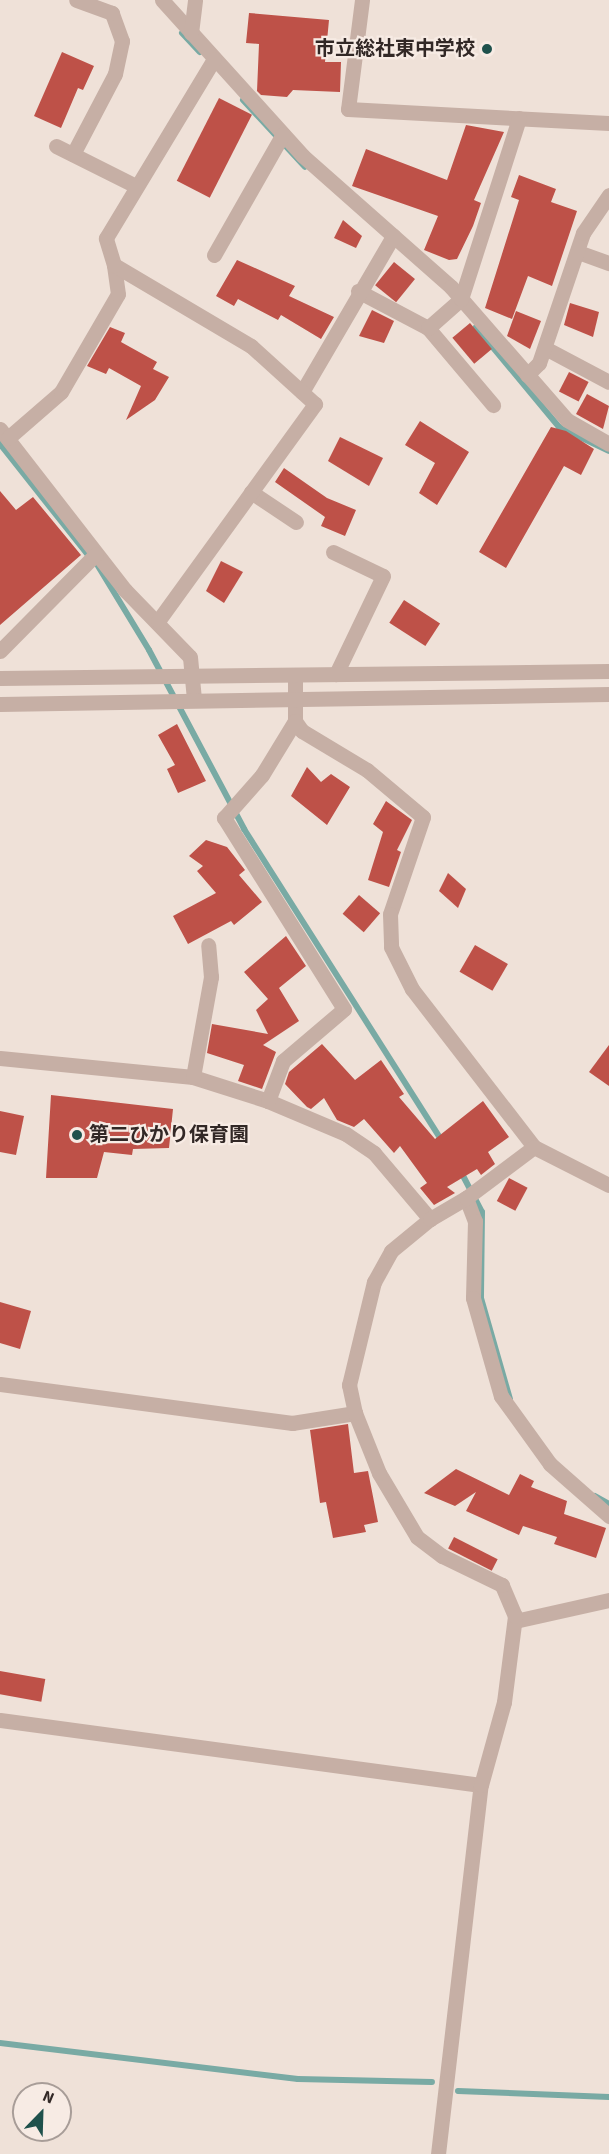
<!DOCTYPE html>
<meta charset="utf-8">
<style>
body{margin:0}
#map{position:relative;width:609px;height:2154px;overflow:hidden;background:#efe1d8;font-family:"Source Sans 3","Noto Sans JP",sans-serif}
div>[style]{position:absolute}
.stream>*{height:6px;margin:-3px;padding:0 3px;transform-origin:3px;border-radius:3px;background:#79aaa4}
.building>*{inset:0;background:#be5148;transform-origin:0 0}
.minor>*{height:15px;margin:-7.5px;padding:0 7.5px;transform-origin:7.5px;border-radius:7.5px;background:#c6afa5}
.tertiary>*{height:15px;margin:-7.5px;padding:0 7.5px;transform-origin:7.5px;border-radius:7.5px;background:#c6afa5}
.dots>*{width:16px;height:16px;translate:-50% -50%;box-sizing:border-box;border:3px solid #f7ebe4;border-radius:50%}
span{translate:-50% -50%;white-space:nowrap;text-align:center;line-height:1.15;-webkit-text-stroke:4.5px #f7ebe4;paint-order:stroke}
.poi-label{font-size:20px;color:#322826;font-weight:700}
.right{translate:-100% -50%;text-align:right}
.left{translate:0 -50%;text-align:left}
.north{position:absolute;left:12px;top:2082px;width:60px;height:60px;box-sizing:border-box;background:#f7ebe4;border:2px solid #a89d98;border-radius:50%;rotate:23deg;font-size:16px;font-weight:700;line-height:24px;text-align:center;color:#322826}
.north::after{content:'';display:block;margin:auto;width:21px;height:27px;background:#1f514c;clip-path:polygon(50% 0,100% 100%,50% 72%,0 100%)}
</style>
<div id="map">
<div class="stream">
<i style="left:182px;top:33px;width:26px;rotate:47deg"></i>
<i style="left:243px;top:100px;width:91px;rotate:47.2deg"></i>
<i style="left:476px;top:327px;width:130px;rotate:50.3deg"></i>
<i style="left:559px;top:427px;width:55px;rotate:25.6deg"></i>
<i style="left:0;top:444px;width:147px;rotate:51.6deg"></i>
<i style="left:98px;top:566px;width:98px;rotate:58.7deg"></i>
<i style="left:149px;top:650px;width:203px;rotate:62deg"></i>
<i style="left:244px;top:829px;width:370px;rotate:57.6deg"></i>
<i style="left:460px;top:1170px;width:47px;rotate:62.4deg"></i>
<i style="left:482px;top:1212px;width:86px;rotate:90.7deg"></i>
<i style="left:481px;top:1298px;width:105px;rotate:74deg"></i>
<i style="left:595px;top:1496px;width:16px;rotate:30deg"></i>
<i style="left:0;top:2043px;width:300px;rotate:6.9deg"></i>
<i style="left:298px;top:2079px;width:134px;rotate:1.3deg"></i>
<i style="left:458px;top:2091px;width:151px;rotate:2.3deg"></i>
</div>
<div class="building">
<i style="clip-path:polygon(249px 13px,329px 20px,325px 62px,341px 62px,340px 92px,293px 90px,287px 97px,261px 95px,257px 91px,259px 44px,246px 43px)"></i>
<i style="clip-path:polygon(62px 52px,94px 66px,83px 90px,78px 88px,61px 128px,34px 116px)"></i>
<i style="left:219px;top:98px;width:37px;height:93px;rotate:27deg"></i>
<i style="clip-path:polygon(466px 125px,504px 132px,474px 200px,481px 203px,473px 226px,457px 259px,449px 260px,424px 250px,438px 216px,352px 186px,366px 149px,447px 180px)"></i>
<i style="clip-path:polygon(519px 175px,556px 189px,551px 202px,577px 211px,552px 286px,528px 276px,512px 319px,485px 308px,519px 200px,511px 197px)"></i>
<i style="clip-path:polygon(343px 220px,362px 236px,356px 248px,334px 238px)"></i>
<i style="clip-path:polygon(237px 260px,295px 286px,289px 296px,334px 317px,321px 339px,281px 315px,278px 320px,238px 299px,234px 306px,216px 296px)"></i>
<i style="left:394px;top:262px;width:27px;height:30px;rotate:39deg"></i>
<i style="clip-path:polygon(570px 303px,599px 312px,593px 337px,564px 325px)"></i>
<i style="clip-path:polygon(372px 310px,394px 321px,384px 343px,359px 336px)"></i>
<i style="clip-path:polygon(516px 311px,541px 321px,530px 349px,507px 336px)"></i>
<i style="left:470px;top:323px;width:34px;height:23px;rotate:50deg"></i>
<i style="clip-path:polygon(110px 327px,125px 333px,121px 342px,157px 362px,153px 369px,169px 377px,155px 400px,126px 420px,141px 386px,109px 368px,106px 374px,87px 366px)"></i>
<i style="left:569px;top:372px;width:22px;height:22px;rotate:27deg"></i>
<i style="clip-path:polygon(587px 394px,609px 406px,603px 429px,576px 414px)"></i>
<i style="clip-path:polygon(420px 421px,469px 452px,437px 505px,419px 493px,435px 463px,405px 445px)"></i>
<i style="clip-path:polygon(551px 427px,566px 431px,594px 449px,581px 475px,564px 466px,506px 568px,479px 552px)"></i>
<i style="clip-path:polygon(340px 437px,383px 458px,369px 486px,328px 461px)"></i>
<i style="clip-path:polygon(284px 468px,327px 498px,356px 510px,345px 536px,321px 526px,325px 517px,275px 482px)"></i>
<i style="clip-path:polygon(0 491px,16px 510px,33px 497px,81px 555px,0 625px)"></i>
<i style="clip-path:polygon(221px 561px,243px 572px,224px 603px,206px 591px)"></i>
<i style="left:404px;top:600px;width:43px;height:27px;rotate:33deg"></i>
<i style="clip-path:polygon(177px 724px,206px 781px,178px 793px,167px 769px,175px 765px,158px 735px)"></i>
<i style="clip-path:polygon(307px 767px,321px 782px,331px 774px,350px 787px,327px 825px,291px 796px)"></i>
<i style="clip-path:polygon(386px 801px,412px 820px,397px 850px,401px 852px,389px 887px,368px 880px,383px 832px,373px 824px)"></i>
<i style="clip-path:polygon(206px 840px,227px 847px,245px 870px,239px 875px,262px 902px,234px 925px,231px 921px,188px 944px,173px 916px,216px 893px,197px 871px,203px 866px,189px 856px)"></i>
<i style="clip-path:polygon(448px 873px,466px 889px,458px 908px,439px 891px)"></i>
<i style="left:359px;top:895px;width:28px;height:25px;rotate:41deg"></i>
<i style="clip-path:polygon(286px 936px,306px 966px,279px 988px,299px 1021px,263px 1045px,276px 1052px,262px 1089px,238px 1081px,244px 1065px,207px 1053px,212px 1024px,268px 1034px,256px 1010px,268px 999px,244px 972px)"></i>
<i style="left:475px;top:945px;width:38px;height:31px;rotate:30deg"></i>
<i style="clip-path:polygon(322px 1044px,355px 1080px,381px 1060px,404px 1094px,399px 1097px,435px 1139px,483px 1101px,509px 1137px,488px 1152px,495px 1164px,481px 1175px,477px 1169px,447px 1187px,455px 1193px,434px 1205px,420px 1188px,427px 1183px,400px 1146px,394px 1153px,364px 1119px,354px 1127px,337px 1120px,324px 1098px,311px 1109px,307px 1107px,285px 1084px,289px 1072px)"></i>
<i style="clip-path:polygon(609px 1045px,609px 1086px,589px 1072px)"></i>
<i style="clip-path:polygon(51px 1095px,173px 1109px,169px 1148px,133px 1149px,132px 1155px,104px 1152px,97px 1178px,46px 1178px)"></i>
<i style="clip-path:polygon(0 1111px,24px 1116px,16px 1155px,0 1152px)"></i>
<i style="left:509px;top:1178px;width:21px;height:26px;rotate:28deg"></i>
<i style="clip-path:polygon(0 1302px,31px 1311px,20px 1349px,0 1343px)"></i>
<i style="clip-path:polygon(348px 1424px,354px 1473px,368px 1471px,378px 1522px,364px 1525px,366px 1532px,333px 1538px,326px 1502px,320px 1503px,310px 1430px)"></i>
<i style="clip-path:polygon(456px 1469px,509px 1495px,520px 1474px,534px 1481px,531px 1487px,567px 1501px,564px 1514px,606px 1528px,596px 1558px,554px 1544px,557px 1537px,523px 1526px,519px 1535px,466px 1511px,476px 1492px,455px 1506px,424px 1493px)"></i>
<i style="left:454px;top:1537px;width:49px;height:13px;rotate:27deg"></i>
<i style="left:0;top:1671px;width:46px;height:23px;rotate:10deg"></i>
</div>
<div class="minor">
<i style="left:162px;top:0;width:210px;rotate:47.9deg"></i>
<i style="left:303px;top:156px;width:198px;rotate:41.5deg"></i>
<i style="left:451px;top:287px;width:176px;rotate:48.9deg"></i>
<i style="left:567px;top:420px;width:48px;rotate:29.7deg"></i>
<i style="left:362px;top:0;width:110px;rotate:97.3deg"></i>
<i style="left:348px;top:109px;width:261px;rotate:3.1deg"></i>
<i style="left:191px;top:33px;width:33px;rotate:-83deg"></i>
<i style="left:56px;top:146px;width:89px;rotate:26.6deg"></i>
<i style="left:73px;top:154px;width:90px;rotate:-62.3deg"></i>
<i style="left:115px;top:74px;width:34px;rotate:-78deg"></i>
<i style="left:122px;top:41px;width:30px;rotate:-110deg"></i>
<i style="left:112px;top:13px;width:38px;rotate:-160deg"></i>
<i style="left:578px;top:252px;width:33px;rotate:20deg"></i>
<i style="left:214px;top:255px;width:139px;rotate:-60.3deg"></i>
<i style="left:358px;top:291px;width:79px;rotate:27.9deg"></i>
<i style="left:428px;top:328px;width:101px;rotate:49.8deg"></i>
<i style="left:428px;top:328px;width:44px;rotate:-41.3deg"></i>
<i style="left:461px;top:299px;width:190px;rotate:-72.2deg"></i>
<i style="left:545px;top:348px;width:72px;rotate:28deg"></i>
<i style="left:527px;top:375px;width:17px;rotate:-45deg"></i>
<i style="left:539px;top:363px;width:137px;rotate:-71.3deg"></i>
<i style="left:583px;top:233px;width:46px;rotate:-55.6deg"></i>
<i style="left:302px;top:392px;width:181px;rotate:-59.7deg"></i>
<i style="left:0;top:429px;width:204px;rotate:52.2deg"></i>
<i style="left:125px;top:590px;width:93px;rotate:45.9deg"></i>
<i style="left:190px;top:657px;width:42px;rotate:84.6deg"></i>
<i style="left:8px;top:438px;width:70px;rotate:-41deg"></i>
<i style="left:61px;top:392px;width:113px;rotate:-59.8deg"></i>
<i style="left:118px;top:294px;width:29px;rotate:-98deg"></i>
<i style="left:251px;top:492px;width:54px;rotate:33.7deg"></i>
<i style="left:333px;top:552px;width:55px;rotate:25.6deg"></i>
<i style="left:383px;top:576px;width:109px;rotate:115.6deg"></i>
<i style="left:158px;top:621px;width:268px;rotate:-54.1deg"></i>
<i style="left:315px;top:404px;width:86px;rotate:-137.8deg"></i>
<i style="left:251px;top:346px;width:159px;rotate:-149.4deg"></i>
<i style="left:114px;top:265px;width:28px;rotate:-107deg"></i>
<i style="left:106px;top:238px;width:209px;rotate:-58.9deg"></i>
<i style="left:0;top:651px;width:136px;rotate:-45.3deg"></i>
<i style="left:295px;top:676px;width:45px;rotate:90deg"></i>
<i style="left:295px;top:721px;width:12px;rotate:55deg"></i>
<i style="left:302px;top:731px;width:76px;rotate:31deg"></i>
<i style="left:367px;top:770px;width:73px;rotate:40deg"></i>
<i style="left:423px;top:817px;width:102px;rotate:108.8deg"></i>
<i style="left:390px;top:914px;width:33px;rotate:88deg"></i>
<i style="left:391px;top:947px;width:47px;rotate:63.4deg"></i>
<i style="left:412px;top:989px;width:200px;rotate:52.3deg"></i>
<i style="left:534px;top:1147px;width:84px;rotate:26.9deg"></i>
<i style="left:0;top:1058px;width:194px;rotate:5.6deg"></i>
<i style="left:193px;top:1077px;width:79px;rotate:17.7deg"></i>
<i style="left:268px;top:1101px;width:85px;rotate:22.9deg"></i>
<i style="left:346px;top:1134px;width:34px;rotate:34deg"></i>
<i style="left:374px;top:1153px;width:87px;rotate:49.7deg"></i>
<i style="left:193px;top:1077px;width:102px;rotate:-79.8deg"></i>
<i style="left:211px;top:977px;width:32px;rotate:-95deg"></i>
<i style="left:268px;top:1101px;width:43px;rotate:-69.4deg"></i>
<i style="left:283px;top:1061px;width:80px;rotate:-40.4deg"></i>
<i style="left:344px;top:1009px;width:226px;rotate:-122.1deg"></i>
<i style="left:224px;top:818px;width:57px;rotate:-48.5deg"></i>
<i style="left:262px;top:775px;width:63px;rotate:-58.6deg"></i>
<i style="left:466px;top:1198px;width:25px;rotate:69deg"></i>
<i style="left:475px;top:1221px;width:77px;rotate:91.5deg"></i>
<i style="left:473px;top:1298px;width:102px;rotate:74.1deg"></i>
<i style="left:501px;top:1396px;width:84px;rotate:54.2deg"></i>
<i style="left:550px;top:1464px;width:79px;rotate:41.4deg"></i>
<i style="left:0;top:1384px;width:295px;rotate:7.6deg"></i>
<i style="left:292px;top:1423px;width:64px;rotate:-9deg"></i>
<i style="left:515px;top:1621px;width:96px;rotate:-12.6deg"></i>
<i style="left:0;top:1720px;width:485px;rotate:7.7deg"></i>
<i style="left:438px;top:2154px;width:371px;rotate:-83.4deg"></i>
<i style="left:481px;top:1785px;width:86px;rotate:-74.5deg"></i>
<i style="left:504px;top:1702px;width:87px;rotate:-82.7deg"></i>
<i style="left:515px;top:1616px;width:34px;rotate:-113deg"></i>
<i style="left:502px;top:1585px;width:67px;rotate:-154.2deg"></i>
<i style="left:442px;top:1556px;width:31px;rotate:-143deg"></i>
<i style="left:417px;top:1537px;width:74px;rotate:-120.7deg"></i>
<i style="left:379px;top:1473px;width:65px;rotate:-111.8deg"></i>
<i style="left:355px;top:1413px;width:29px;rotate:-102deg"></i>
<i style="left:349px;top:1385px;width:106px;rotate:-76.4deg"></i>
<i style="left:374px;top:1282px;width:35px;rotate:-61deg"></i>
<i style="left:391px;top:1251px;width:50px;rotate:-39.4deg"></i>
<i style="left:430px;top:1219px;width:42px;rotate:-30.3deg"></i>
<i style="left:466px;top:1198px;width:85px;rotate:-36.9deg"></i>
</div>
<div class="tertiary">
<i style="left:0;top:678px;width:609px;rotate:-0.66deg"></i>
<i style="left:0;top:704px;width:609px;rotate:-0.94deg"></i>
</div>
<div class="dots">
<i style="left:487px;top:49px;background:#1f514c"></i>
<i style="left:77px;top:1135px;background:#1f514c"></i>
</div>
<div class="poi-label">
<span class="right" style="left:475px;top:49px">市立総社東中学校</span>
<span class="left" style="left:89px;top:1135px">第二ひかり保育園</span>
</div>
<div class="north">N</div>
</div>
